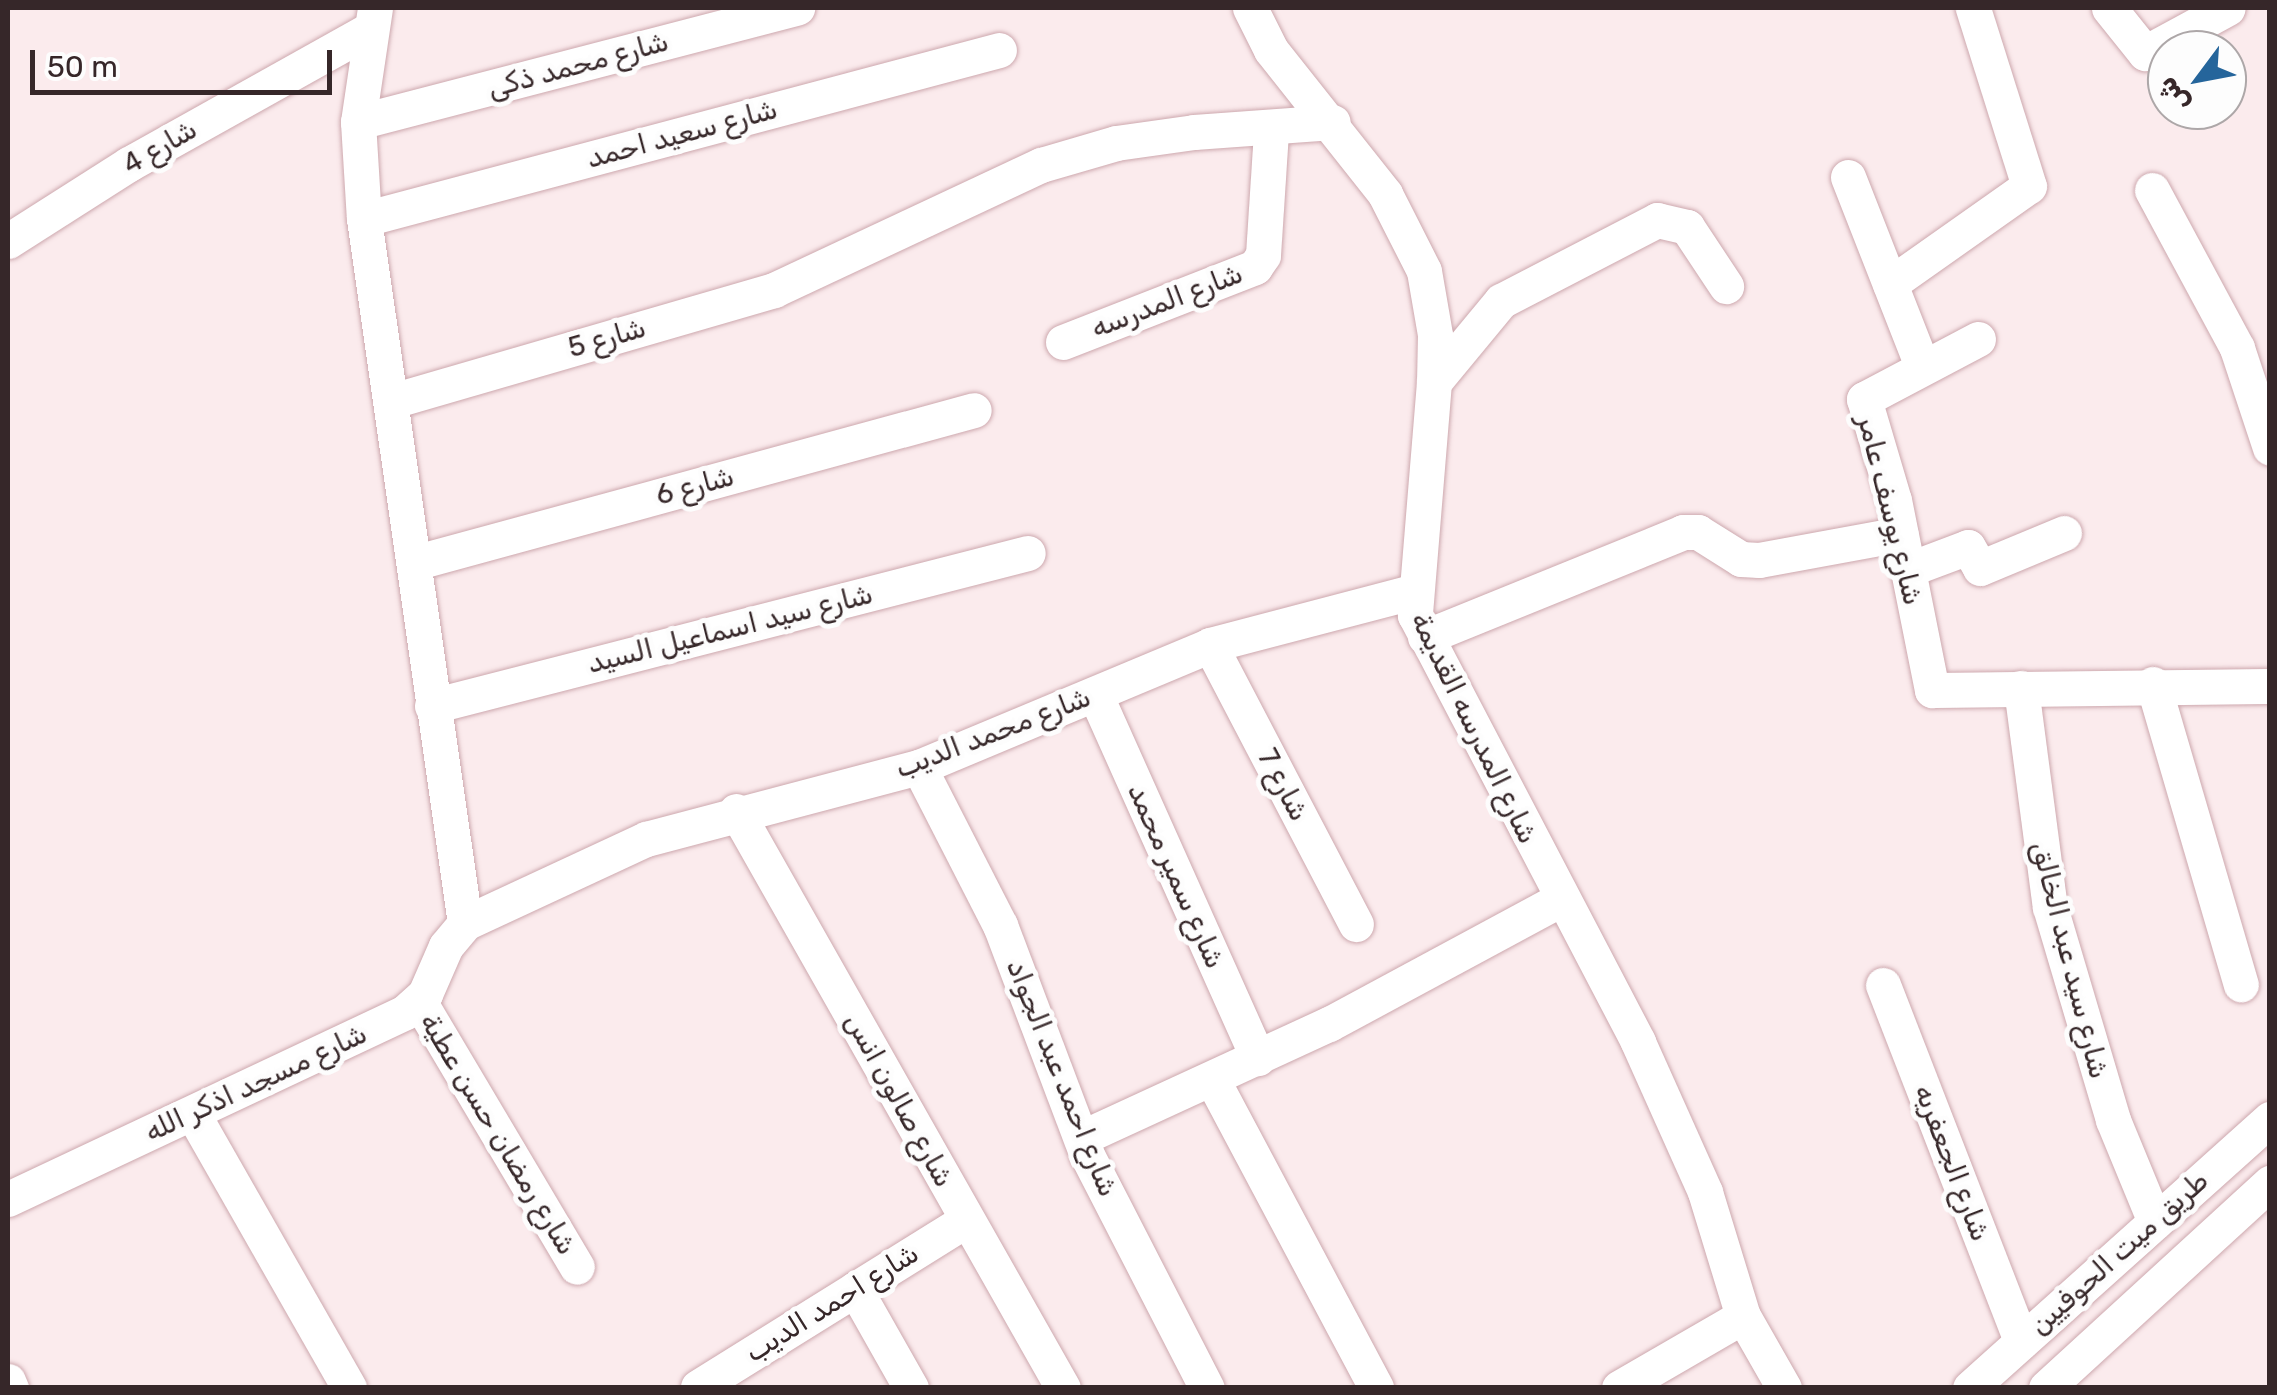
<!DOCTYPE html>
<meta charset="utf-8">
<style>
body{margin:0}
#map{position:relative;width:2277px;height:1395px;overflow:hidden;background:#fbebed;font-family:Rubik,Vazirmatn,sans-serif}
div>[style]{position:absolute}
.roads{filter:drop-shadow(0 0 2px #cda8ae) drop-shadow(0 0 2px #cda8ae)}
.street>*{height:35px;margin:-17.5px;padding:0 17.5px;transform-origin:17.5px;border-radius:17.5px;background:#fff}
span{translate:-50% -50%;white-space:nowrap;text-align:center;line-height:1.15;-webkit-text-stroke:10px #fdfdfd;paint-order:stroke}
.street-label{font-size:28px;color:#362729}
.frame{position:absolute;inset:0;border:10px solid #362729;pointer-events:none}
.north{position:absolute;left:2147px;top:30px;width:100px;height:100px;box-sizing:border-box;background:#fdfdfd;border:2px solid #ada7a8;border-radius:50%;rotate:238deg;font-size:28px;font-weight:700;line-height:40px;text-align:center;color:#362729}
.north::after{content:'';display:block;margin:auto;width:35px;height:45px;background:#25659b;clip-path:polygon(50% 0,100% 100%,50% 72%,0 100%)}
.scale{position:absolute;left:30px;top:50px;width:302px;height:45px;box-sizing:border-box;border:5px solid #362729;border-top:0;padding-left:12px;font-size:30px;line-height:35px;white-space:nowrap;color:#362729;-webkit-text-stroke:8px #fdfdfd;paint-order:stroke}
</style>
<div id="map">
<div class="roads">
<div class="street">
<i style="left:375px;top:8px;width:115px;rotate:98.5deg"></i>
<i style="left:358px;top:122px;width:97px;rotate:86.5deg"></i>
<i style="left:364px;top:219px;width:711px;rotate:81.84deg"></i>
<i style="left:1250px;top:8px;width:47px;rotate:63.4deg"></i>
<i style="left:1271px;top:50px;width:184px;rotate:51.6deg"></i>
<i style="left:1385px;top:194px;width:86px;rotate:63.1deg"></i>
<i style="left:1424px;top:271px;width:65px;rotate:80.2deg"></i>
<i style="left:1435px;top:335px;width:47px;rotate:91.2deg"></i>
<i style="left:1434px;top:382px;width:234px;rotate:94.7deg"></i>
<i style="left:1415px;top:615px;width:482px;rotate:62.4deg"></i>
<i style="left:1638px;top:1042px;width:164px;rotate:65.9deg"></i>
<i style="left:1705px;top:1192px;width:130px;rotate:73deg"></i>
<i style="left:1743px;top:1316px;width:83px;rotate:60.3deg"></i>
<i style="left:2109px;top:8px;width:58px;rotate:51.3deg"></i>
<i style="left:2145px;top:53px;width:94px;rotate:-28.5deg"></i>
<i style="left:358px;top:122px;width:454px;rotate:-14.6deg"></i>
<i style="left:1848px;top:177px;width:203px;rotate:68.6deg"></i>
<i style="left:2152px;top:190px;width:179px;rotate:61.7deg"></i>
<i style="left:2237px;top:348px;width:105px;rotate:71.7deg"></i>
<i style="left:364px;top:219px;width:657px;rotate:-14.9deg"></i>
<i style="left:8px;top:241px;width:143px;rotate:-32.5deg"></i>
<i style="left:129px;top:164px;width:273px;rotate:-29.2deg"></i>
<i style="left:1890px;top:284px;width:170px;rotate:-35.2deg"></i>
<i style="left:2029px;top:186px;width:187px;rotate:-107.5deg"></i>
<i style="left:1978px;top:339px;width:129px;rotate:152.2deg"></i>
<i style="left:1864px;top:399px;width:105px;rotate:73.5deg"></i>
<i style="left:1894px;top:500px;width:194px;rotate:78.7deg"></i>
<i style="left:1932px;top:690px;width:338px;rotate:-0.7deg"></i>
<i style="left:1063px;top:342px;width:206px;rotate:-21.3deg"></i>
<i style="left:1255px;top:267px;width:14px;rotate:-56deg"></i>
<i style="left:1263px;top:255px;width:124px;rotate:-86.3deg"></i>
<i style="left:1434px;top:382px;width:105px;rotate:-50.4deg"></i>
<i style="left:1501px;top:301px;width:176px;rotate:-27.4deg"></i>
<i style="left:1657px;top:220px;width:31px;rotate:13deg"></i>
<i style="left:1687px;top:227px;width:71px;rotate:56.5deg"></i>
<i style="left:392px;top:401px;width:398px;rotate:-16.2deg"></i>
<i style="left:774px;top:290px;width:295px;rotate:-25.1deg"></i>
<i style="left:1041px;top:165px;width:78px;rotate:-16.3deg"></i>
<i style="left:1116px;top:143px;width:79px;rotate:-8deg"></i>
<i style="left:1194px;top:132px;width:139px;rotate:-4.1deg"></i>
<i style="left:417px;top:562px;width:577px;rotate:-15.26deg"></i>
<i style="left:1907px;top:570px;width:65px;rotate:-20.7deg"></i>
<i style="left:1968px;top:547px;width:24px;rotate:60deg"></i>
<i style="left:1980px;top:568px;width:91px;rotate:-22.6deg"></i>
<i style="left:1425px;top:637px;width:279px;rotate:-22.1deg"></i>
<i style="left:1683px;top:532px;width:15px"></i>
<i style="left:1698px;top:532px;width:51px;rotate:32.1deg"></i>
<i style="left:1741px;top:559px;width:18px;rotate:3deg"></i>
<i style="left:1759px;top:560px;width:144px;rotate:-10.4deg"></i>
<i style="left:1210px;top:645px;width:315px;rotate:62.4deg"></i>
<i style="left:2153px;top:684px;width:313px;rotate:73.7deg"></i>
<i style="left:2021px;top:688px;width:221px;rotate:82.5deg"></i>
<i style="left:2050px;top:907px;width:222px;rotate:73.5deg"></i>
<i style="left:2113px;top:1120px;width:110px;rotate:67.6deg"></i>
<i style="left:1095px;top:694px;width:399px;rotate:65.9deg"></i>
<i style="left:432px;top:706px;width:615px;rotate:-14.4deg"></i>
<i style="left:919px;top:767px;width:178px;rotate:62.9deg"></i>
<i style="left:1000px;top:925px;width:246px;rotate:69.3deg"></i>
<i style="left:1087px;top:1155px;width:262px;rotate:62.8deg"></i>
<i style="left:736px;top:811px;width:663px;rotate:60.46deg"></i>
<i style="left:1883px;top:985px;width:382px;rotate:68.8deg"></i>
<i style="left:419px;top:1001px;width:309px;rotate:59.3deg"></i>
<i style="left:1212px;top:1079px;width:350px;rotate:62deg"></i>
<i style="left:193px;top:1114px;width:315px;rotate:60.3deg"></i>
<i style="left:1083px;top:1137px;width:271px;rotate:-24.7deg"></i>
<i style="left:1329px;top:1024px;width:261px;rotate:-28.3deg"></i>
<i style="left:8px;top:1199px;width:439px;rotate:-25.2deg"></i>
<i style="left:405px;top:1012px;width:27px;rotate:-42deg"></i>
<i style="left:425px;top:994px;width:52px;rotate:-66.4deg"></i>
<i style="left:446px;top:946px;width:30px;rotate:-50deg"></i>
<i style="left:465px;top:923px;width:200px;rotate:-24.9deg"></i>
<i style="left:646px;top:839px;width:282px;rotate:-14.8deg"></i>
<i style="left:919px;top:767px;width:316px;rotate:-22.7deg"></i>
<i style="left:1210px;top:645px;width:209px;rotate:-14.7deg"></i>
<i style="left:855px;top:1289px;width:114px;rotate:60.5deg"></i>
<i style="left:8px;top:1381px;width:8px;rotate:67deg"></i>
<i style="left:698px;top:1387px;width:316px;rotate:-31.9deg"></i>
<i style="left:1619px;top:1388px;width:143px;rotate:-30.1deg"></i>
<i style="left:1970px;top:1388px;width:403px;rotate:-41.9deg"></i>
<i style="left:2046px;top:1388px;width:304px;rotate:-42.5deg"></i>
</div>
</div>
<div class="street-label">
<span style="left:578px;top:65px;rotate:-15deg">شارع محمد ذكى</span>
<span style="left:682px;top:134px;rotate:-15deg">شارع سعيد احمد</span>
<span style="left:160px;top:147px;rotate:-30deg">شارع 4</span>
<span style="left:1167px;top:301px;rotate:-21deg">شارع المدرسه</span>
<span style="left:607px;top:338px;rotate:-16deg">شارع 5</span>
<span style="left:695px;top:486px;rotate:-15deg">شارع 6</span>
<span style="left:1890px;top:510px;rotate:76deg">شارع يوسف عامر</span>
<span style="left:730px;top:629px;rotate:-14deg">شارع سيد اسماعيل السيد</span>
<span style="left:1474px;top:728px;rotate:64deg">شارع المدرسه القديمة</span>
<span style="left:993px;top:733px;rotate:-21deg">شارع محمد الديب</span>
<span style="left:1283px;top:785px;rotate:62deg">شارع 7</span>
<span style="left:1176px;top:876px;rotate:66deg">شارع سمير محمد</span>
<span style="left:2070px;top:960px;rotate:76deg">شارع سيد عبد الخالق</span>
<span style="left:1062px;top:1078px;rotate:68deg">شارع احمد عبد الجواد</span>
<span style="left:256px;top:1083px;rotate:-25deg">شارع مسجد اذكر الله</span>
<span style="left:899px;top:1100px;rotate:61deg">شارع صالون انس</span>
<span style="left:498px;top:1134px;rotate:59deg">شارع رمضان حسن عطية</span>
<span style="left:1952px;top:1163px;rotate:69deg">شارع الجعفريه</span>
<span style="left:2119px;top:1253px;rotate:-42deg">طريق ميت الحوفيين</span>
<span style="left:832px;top:1303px;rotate:-32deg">شارع احمد الديب</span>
</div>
<div class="frame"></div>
<div class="north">ش</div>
<div class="scale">50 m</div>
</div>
